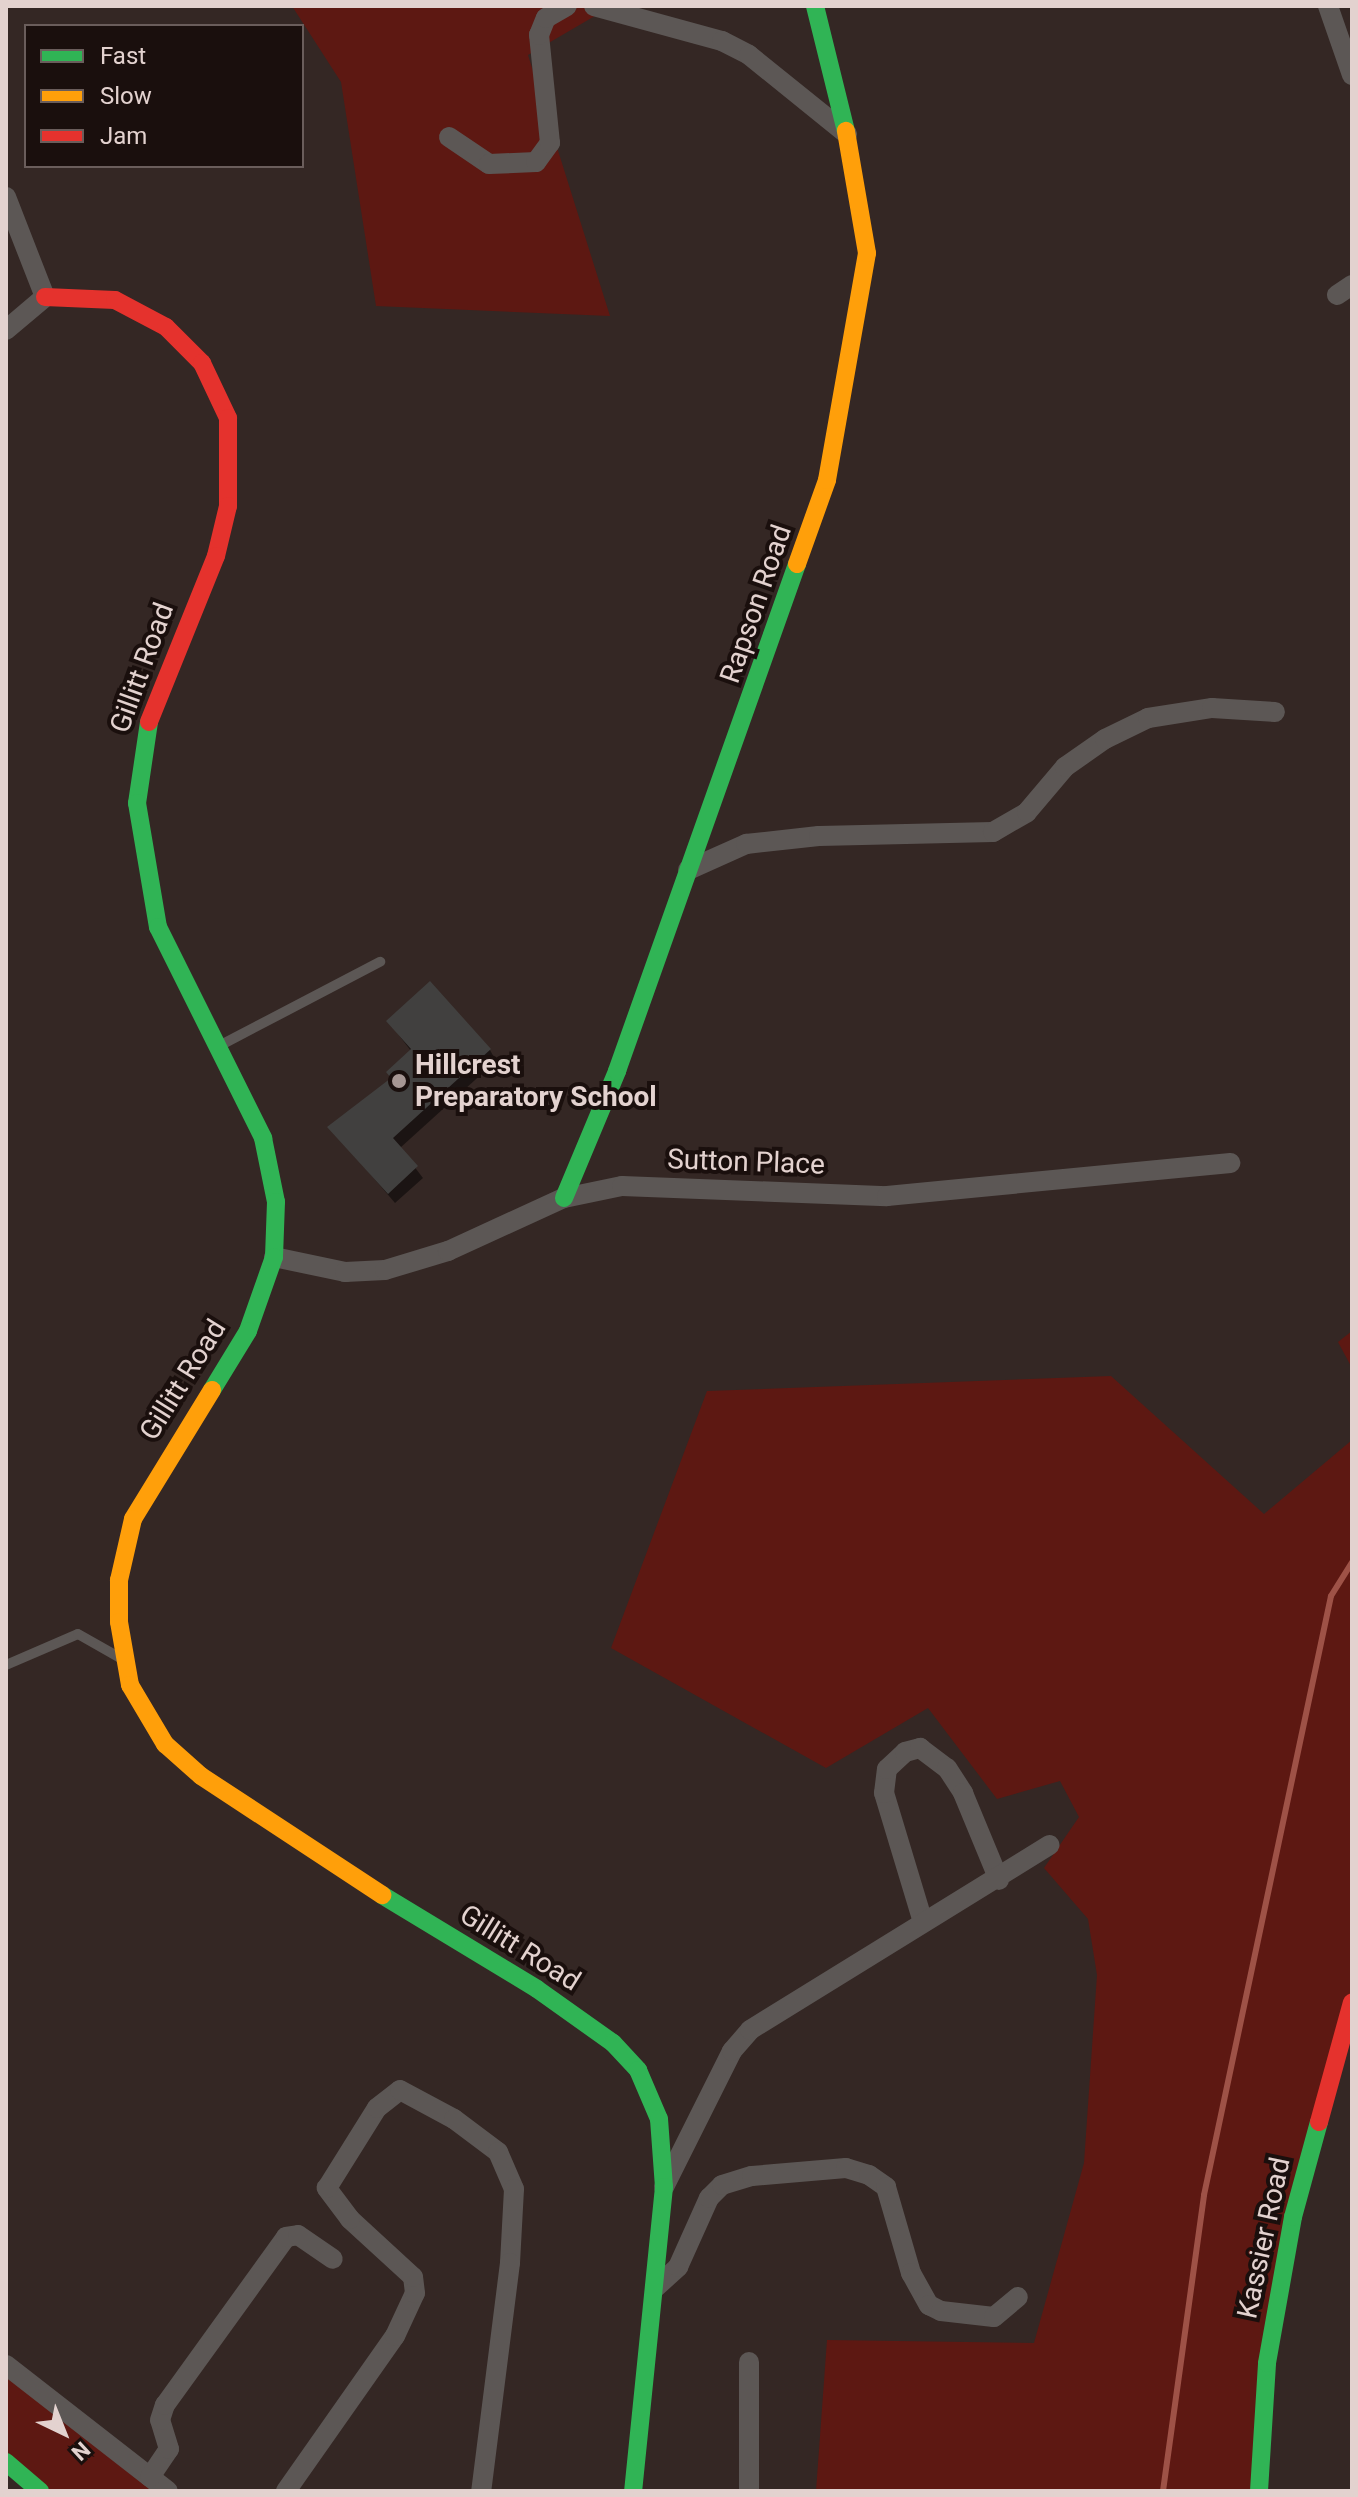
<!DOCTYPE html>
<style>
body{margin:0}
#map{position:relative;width:1358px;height:2497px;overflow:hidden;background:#342724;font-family:Roboto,sans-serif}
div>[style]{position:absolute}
.green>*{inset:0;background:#5d1812}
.shadow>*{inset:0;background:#0007}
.stream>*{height:6px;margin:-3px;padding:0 3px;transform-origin:3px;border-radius:3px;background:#9e5247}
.building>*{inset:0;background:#41403f}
.lane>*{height:10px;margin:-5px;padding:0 5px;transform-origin:5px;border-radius:5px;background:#5c5755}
.street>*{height:20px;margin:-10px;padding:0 10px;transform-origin:10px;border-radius:10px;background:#5c5755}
.fast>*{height:18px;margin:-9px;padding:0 9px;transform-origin:9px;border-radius:9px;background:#30b455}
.slow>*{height:18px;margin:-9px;padding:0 9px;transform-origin:9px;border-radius:9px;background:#ff9f0a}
.jam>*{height:18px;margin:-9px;padding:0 9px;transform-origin:9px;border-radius:9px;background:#e5322d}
.dots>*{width:22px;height:22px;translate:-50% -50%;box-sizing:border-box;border:4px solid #1a0f0d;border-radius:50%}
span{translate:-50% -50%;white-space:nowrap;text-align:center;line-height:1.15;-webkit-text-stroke:8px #1a0f0d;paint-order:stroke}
.street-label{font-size:28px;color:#e3d2cf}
.poi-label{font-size:28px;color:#e3d2cf;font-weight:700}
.left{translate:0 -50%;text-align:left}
.frame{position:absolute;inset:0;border:8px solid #e3d2cf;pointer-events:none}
.legend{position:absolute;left:24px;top:24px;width:280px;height:144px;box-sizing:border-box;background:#1a0f0d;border:2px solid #6a5d5b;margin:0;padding:10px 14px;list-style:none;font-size:24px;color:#e3d2cf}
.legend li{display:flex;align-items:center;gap:16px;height:40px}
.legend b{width:40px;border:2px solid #6a5d5b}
.north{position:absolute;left:24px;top:2393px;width:80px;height:80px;-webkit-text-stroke:6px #1a0f0d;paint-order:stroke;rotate:137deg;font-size:22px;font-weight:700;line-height:32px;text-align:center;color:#e3d2cf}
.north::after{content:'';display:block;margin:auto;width:28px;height:36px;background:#e3d2cf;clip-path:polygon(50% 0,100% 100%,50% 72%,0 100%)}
</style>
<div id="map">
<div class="green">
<i style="clip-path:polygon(292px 6px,612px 6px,528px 55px,610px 316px,376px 306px,341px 82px)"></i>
<i style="clip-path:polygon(1352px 1331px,1352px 1368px,1338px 1342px)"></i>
<i style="clip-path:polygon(1111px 1376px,1264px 1514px,1352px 1440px,1352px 2002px,1293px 2217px,1259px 2491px,816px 2491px,827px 2340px,1034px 2343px,1084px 2163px,1097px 1975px,1088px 1919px,1044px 1868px,1079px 1817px,1060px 1781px,997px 1799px,928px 1708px,826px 1768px,611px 1648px,707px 1391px)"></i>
<i style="clip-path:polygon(6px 2365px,168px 2491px,40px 2491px,6px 2462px)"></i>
</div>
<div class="shadow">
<i style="clip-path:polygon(388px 1021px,490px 1050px,496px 1061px,400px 1148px,423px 1178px,395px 1203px,330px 1127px,393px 1080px,411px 1051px)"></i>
</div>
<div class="stream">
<i style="left:1163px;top:2491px;width:299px;rotate:-82.1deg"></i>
<i style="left:1204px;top:2195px;width:612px;rotate:-78.03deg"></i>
<i style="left:1331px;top:1596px;width:40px;rotate:-58deg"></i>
</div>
<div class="building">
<i style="clip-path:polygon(430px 981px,491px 1049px,393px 1138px,418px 1166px,388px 1194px,327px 1127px,391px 1078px,386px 1072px,411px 1049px,386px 1021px)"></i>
</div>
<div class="lane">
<i style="left:219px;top:1046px;width:182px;rotate:-27.6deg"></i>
<i style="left:6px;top:1665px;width:78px;rotate:-23.3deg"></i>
<i style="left:78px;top:1634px;width:51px;rotate:29.6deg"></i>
</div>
<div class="street">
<i style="left:594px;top:6px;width:133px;rotate:15.3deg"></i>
<i style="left:722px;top:41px;width:30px;rotate:27deg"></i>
<i style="left:749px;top:55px;width:126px;rotate:38.9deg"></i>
<i style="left:1328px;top:6px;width:73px;rotate:70.8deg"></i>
<i style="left:449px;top:137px;width:48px;rotate:34deg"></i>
<i style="left:489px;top:164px;width:47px;rotate:-2.4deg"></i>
<i style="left:536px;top:162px;width:24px;rotate:-54deg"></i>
<i style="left:550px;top:143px;width:109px;rotate:-95.8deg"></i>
<i style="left:539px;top:35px;width:18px;rotate:-68deg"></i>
<i style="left:546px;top:18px;width:24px;rotate:-30deg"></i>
<i style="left:6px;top:197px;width:107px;rotate:68.7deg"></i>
<i style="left:45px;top:297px;width:51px;rotate:139.8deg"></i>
<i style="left:1337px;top:295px;width:18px;rotate:-34deg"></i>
<i style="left:688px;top:870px;width:64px;rotate:-24.1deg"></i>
<i style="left:746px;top:844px;width:73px;rotate:-6.3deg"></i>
<i style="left:819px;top:836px;width:174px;rotate:-1.3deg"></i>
<i style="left:993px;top:832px;width:39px;rotate:-30deg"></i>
<i style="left:1027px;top:812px;width:59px;rotate:-49.8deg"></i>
<i style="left:1065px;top:767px;width:49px;rotate:-35deg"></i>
<i style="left:1105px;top:739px;width:48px;rotate:-26deg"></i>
<i style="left:1148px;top:718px;width:65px;rotate:-8.9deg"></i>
<i style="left:1212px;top:708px;width:63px;rotate:3.6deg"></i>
<i style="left:274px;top:1257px;width:73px;rotate:11.9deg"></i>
<i style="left:345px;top:1272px;width:40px;rotate:-2.9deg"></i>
<i style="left:385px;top:1270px;width:66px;rotate:-16.8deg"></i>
<i style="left:448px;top:1251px;width:128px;rotate:-24.6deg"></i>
<i style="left:564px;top:1198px;width:59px;rotate:-11.7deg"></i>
<i style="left:622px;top:1186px;width:265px;rotate:2.2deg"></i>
<i style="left:887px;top:1196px;width:345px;rotate:-5.5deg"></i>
<i style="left:923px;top:1922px;width:135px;rotate:-106.8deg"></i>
<i style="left:884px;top:1793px;width:24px;rotate:-83deg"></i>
<i style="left:887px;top:1769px;width:25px;rotate:-43deg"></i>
<i style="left:905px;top:1752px;width:16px;rotate:-15deg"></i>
<i style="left:920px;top:1748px;width:34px;rotate:37deg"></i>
<i style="left:947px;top:1768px;width:30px;rotate:57deg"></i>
<i style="left:963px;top:1793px;width:94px;rotate:67.5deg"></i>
<i style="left:664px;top:2187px;width:152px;rotate:-63.4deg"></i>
<i style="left:732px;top:2051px;width:28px;rotate:-49deg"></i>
<i style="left:750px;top:2030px;width:352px;rotate:-31.7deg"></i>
<i style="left:656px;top:2287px;width:30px;rotate:-42deg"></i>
<i style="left:678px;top:2267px;width:76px;rotate:-65.8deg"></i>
<i style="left:709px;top:2198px;width:18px;rotate:-45deg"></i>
<i style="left:722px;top:2185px;width:31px;rotate:-17deg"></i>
<i style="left:752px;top:2176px;width:94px;rotate:-4.9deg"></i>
<i style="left:846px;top:2168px;width:24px;rotate:17deg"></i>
<i style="left:869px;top:2175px;width:21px;rotate:35deg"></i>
<i style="left:886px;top:2187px;width:90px;rotate:73.8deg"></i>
<i style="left:911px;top:2273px;width:37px;rotate:61deg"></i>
<i style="left:929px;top:2305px;width:13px;rotate:27deg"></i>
<i style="left:941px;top:2311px;width:53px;rotate:6.5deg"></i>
<i style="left:994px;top:2317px;width:31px;rotate:-40deg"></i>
<i style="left:749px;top:2362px;width:129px;rotate:90deg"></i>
<i style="left:6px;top:2365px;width:205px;rotate:37.9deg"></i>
<i style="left:150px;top:2477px;width:34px;rotate:-56deg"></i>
<i style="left:169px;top:2449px;width:30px;rotate:-107deg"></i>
<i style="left:160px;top:2420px;width:16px;rotate:-72deg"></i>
<i style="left:165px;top:2405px;width:207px;rotate:-54.2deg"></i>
<i style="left:286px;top:2237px;width:12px;rotate:-9deg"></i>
<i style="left:298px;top:2235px;width:42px;rotate:34.4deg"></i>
<i style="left:286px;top:2491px;width:189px;rotate:-54.9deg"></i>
<i style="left:395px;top:2336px;width:47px;rotate:-65.1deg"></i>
<i style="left:415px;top:2293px;width:16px;rotate:-97deg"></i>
<i style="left:413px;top:2277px;width:86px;rotate:-137.4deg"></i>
<i style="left:350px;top:2219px;width:39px;rotate:-127deg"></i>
<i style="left:327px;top:2188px;width:94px;rotate:-58deg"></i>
<i style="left:377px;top:2108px;width:29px;rotate:-38deg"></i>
<i style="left:400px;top:2090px;width:61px;rotate:28.2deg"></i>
<i style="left:454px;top:2119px;width:55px;rotate:36.9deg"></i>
<i style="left:498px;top:2152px;width:40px;rotate:66.6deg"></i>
<i style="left:514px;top:2189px;width:74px;rotate:93.1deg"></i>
<i style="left:510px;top:2263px;width:230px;rotate:97.2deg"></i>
</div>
<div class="fast">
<i style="left:815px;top:6px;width:129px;rotate:76.1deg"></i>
<i style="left:149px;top:722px;width:82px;rotate:98.4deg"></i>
<i style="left:137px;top:803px;width:126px;rotate:80.4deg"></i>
<i style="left:158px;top:927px;width:236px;rotate:63.5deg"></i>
<i style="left:263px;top:1138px;width:65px;rotate:78.5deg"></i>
<i style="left:276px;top:1202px;width:55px;rotate:92.1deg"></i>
<i style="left:274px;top:1257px;width:78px;rotate:109.4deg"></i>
<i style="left:248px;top:1331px;width:69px;rotate:121.4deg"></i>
<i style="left:564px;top:1198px;width:138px;rotate:-67.3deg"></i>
<i style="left:617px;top:1071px;width:538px;rotate:-70.45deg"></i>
<i style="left:382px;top:1895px;width:181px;rotate:31.2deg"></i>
<i style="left:537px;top:1989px;width:93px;rotate:35.4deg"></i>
<i style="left:613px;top:2043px;width:37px;rotate:47deg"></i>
<i style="left:638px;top:2070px;width:53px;rotate:66.8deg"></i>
<i style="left:659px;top:2119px;width:68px;rotate:85.8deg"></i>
<i style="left:664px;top:2187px;width:306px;rotate:95.8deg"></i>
<i style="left:6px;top:2462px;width:45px;rotate:40.5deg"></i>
<i style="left:1259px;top:2491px;width:128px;rotate:-86.4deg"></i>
<i style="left:1267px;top:2363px;width:148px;rotate:-79.9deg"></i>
<i style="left:1293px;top:2217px;width:98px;rotate:-74.7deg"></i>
</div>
<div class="slow">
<i style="left:797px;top:564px;width:89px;rotate:-70.3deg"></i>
<i style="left:827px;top:480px;width:230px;rotate:-80deg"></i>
<i style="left:867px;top:253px;width:124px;rotate:-99.8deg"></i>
<i style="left:212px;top:1390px;width:151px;rotate:121.5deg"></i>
<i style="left:133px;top:1519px;width:63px;rotate:102.9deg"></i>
<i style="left:119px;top:1580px;width:42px;rotate:90deg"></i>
<i style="left:119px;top:1622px;width:64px;rotate:80.1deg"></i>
<i style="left:130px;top:1685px;width:69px;rotate:59.3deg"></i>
<i style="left:165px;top:1744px;width:48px;rotate:41.6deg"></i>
<i style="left:201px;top:1776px;width:217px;rotate:33.3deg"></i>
</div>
<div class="jam">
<i style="left:45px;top:297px;width:70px;rotate:2.5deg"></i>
<i style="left:115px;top:300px;width:58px;rotate:27.9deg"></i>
<i style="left:166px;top:327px;width:51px;rotate:45deg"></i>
<i style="left:202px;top:363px;width:61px;rotate:64.7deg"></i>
<i style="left:228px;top:418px;width:88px;rotate:90deg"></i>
<i style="left:228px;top:506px;width:51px;rotate:103.5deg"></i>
<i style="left:216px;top:556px;width:179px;rotate:112deg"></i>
<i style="left:1319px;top:2122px;width:124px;rotate:-74.6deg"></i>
</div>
<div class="dots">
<i style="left:399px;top:1081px;background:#a69693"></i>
</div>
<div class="street-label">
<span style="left:756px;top:604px;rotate:-71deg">Rapson Road</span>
<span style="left:142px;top:668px;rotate:-70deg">Gillitt Road</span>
<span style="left:746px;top:1162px;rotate:2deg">Sutton Place</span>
<span style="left:183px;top:1380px;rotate:-58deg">Gillitt Road</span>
<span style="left:520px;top:1948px;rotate:32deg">Gillitt Road</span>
<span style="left:1264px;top:2238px;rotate:-78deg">Kassier Road</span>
</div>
<div class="poi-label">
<span class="left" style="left:415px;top:1081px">Hillcrest<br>Preparatory School</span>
</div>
<div class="frame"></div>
<ul class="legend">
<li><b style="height:10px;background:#30b455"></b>Fast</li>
<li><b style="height:10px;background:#ff9f0a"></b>Slow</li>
<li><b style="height:10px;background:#e5322d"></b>Jam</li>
</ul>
<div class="north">N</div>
</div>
